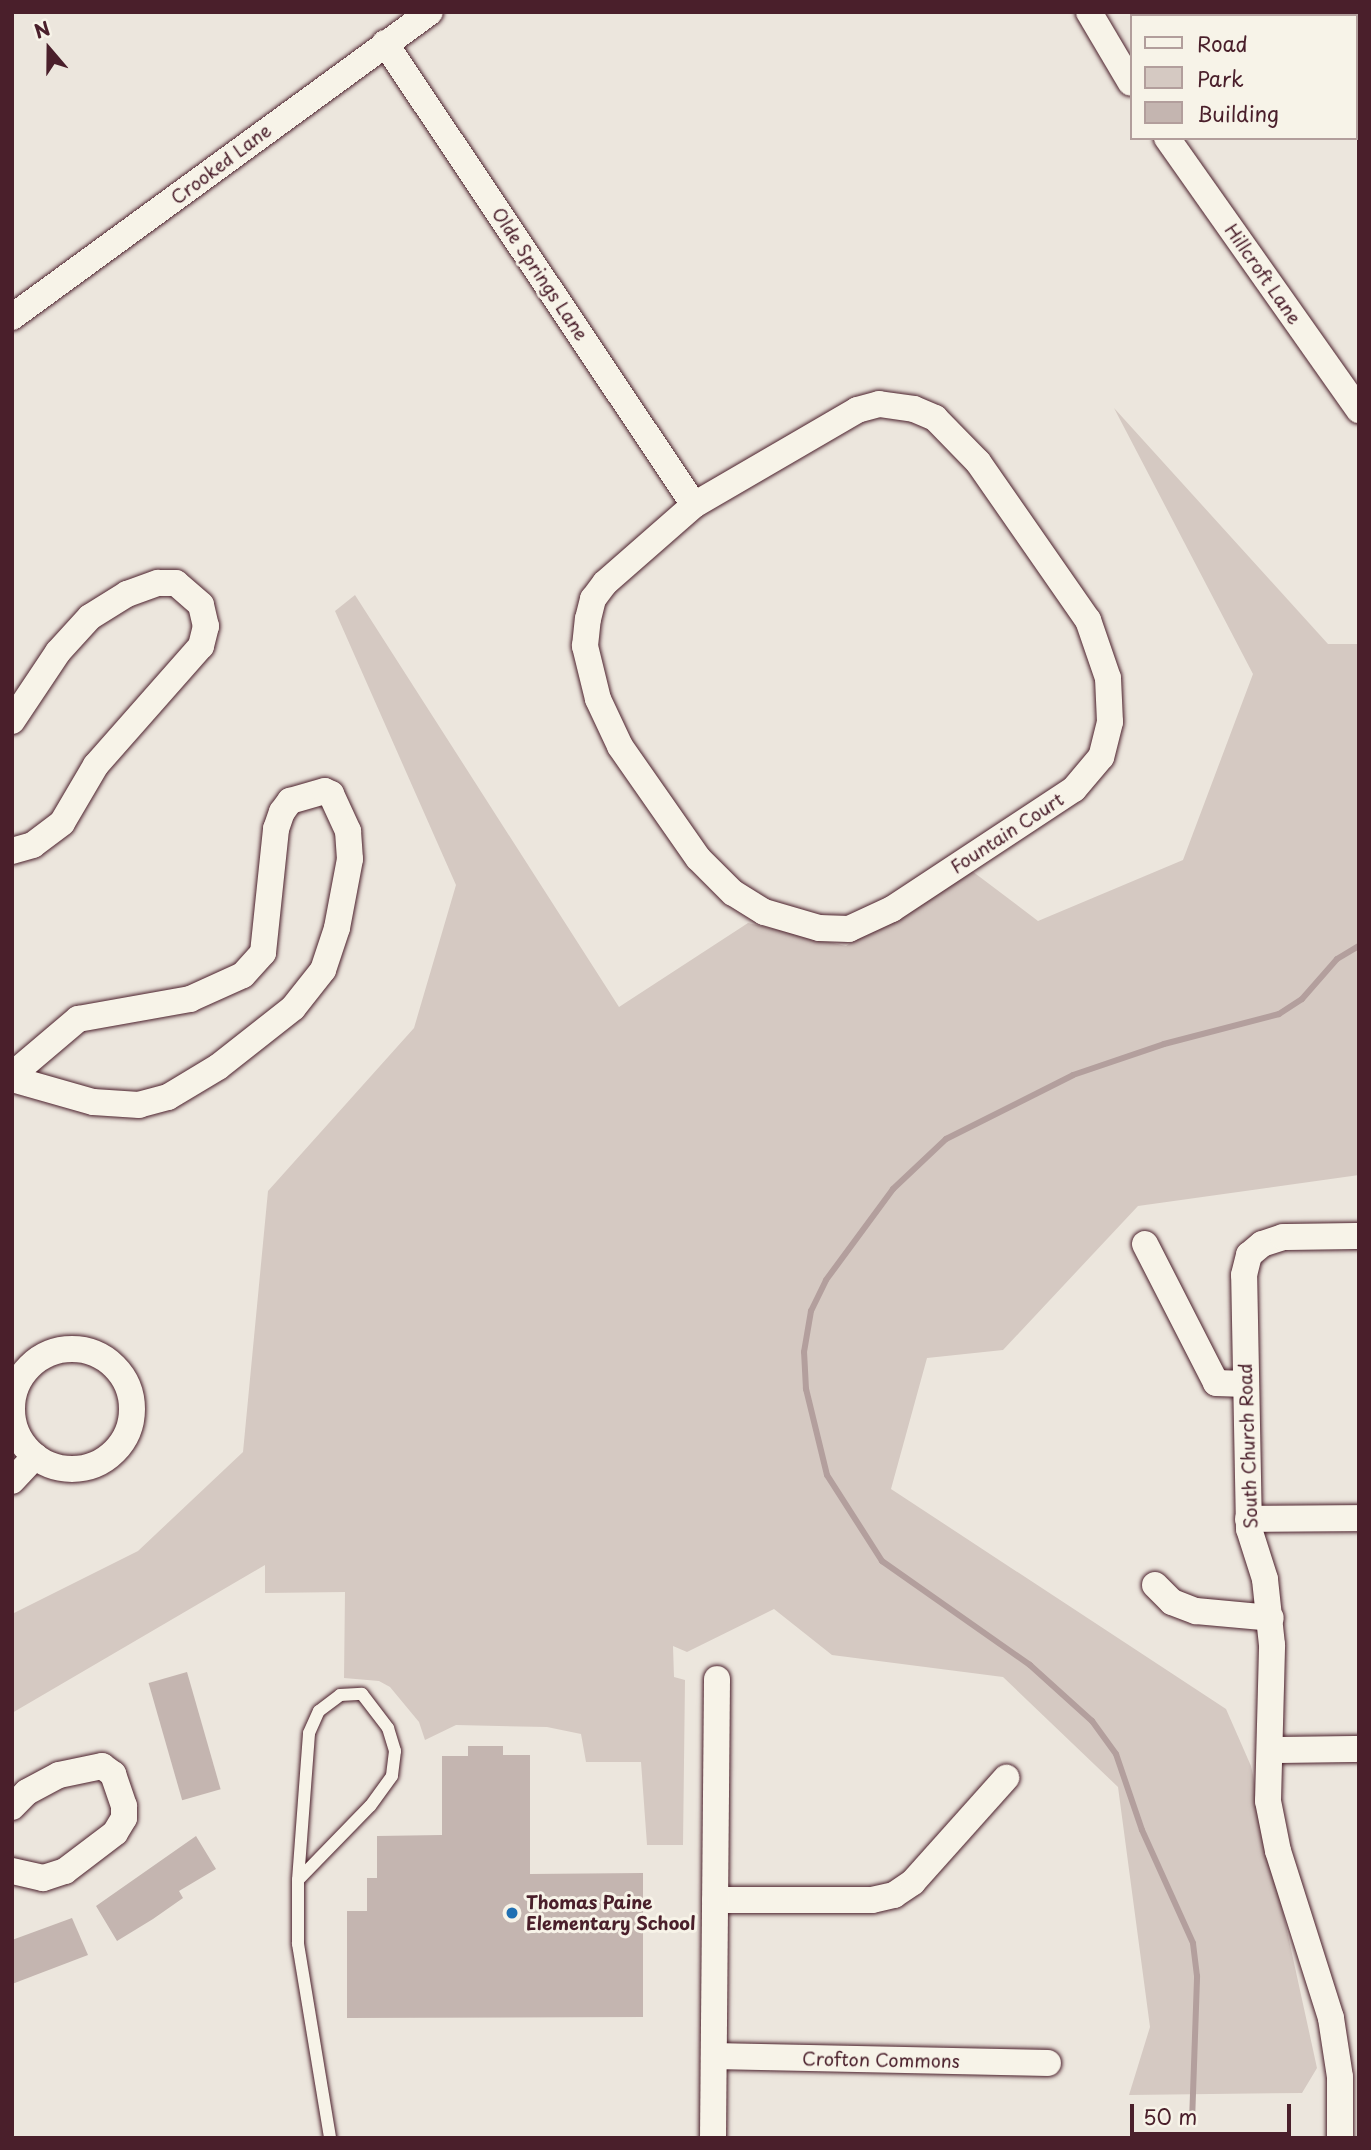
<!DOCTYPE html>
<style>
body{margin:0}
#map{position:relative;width:1371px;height:2150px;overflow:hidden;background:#ece6dd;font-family:"Playpen Sans",sans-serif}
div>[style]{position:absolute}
.green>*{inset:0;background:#d5c9c2}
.stream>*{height:6px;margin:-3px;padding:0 3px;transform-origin:3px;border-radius:3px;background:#b39f9d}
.building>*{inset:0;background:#c4b5b0;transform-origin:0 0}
.roads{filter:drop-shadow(0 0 2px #4a1f2b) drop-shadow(0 0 2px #4a1f2b)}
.service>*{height:12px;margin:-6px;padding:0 6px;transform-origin:6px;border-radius:6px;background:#f7f3e8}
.minor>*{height:26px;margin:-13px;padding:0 13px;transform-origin:13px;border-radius:13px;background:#f7f3e8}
.minor>.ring{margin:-13px;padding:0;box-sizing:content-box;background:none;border:26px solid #f7f3e8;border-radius:50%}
.dots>*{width:19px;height:19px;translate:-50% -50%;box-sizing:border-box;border:4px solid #f7f3e8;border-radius:50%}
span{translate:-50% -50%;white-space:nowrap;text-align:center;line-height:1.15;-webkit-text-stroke:6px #f7f3e8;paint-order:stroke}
.street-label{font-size:18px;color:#4a1f2b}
.poi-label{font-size:18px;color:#4a1f2b;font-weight:700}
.left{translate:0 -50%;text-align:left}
.frame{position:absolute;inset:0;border:14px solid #4a1f2b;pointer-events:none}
.legend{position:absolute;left:1130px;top:14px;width:228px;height:126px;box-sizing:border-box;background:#f7f3e8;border:2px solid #b29e9c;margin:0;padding:9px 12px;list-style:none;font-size:21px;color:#4a1f2b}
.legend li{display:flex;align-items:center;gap:14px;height:35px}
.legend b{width:35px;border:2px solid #b29e9c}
.north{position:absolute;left:14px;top:14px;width:70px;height:70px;-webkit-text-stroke:5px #f7f3e8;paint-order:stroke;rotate:340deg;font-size:19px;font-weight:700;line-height:28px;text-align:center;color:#4a1f2b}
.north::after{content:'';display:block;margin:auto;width:24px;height:32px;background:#4a1f2b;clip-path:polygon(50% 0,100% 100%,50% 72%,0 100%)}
.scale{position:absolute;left:1130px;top:2104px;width:161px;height:32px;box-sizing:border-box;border:4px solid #4a1f2b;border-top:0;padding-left:9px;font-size:21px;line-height:24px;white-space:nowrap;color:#4a1f2b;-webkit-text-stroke:5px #f7f3e8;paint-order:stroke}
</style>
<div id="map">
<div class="green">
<i style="clip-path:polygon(1114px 408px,1328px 644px,1359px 644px,1359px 1175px,1138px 1206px,1003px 1350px,927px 1358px,891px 1489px,1226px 1709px,1251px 1766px,1317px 2068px,1302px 2093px,1129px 2095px,1150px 2027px,1118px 1787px,1003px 1677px,832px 1655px,774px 1609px,687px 1652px,673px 1646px,674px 1677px,685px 1680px,683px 1845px,647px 1845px,641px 1762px,586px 1762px,581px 1734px,547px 1727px,456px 1725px,425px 1740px,419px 1722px,390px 1687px,379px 1681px,344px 1678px,345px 1592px,265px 1593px,265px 1565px,12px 1713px,12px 1614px,138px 1551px,243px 1452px,268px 1191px,414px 1028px,456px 885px,335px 611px,355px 595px,619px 1007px,748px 923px,846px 946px,964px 865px,1038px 921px,1183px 860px,1253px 674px)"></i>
</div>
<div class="stream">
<i style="left:1192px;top:2122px;width:146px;rotate:-88deg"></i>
<i style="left:1197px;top:1976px;width:33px;rotate:-97deg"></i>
<i style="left:1193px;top:1943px;width:124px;rotate:-114.3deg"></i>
<i style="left:1142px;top:1830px;width:80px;rotate:-108.9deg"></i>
<i style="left:1116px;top:1754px;width:41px;rotate:-126deg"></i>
<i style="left:1092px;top:1721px;width:84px;rotate:-137.9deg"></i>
<i style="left:1030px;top:1665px;width:181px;rotate:-144.9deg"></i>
<i style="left:882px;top:1561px;width:102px;rotate:-122.6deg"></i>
<i style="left:827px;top:1475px;width:89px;rotate:-103.7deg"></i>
<i style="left:806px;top:1389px;width:37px;rotate:-93deg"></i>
<i style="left:804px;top:1352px;width:42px;rotate:-80.3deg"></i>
<i style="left:811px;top:1311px;width:34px;rotate:-64deg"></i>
<i style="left:826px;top:1280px;width:113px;rotate:-53.6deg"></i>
<i style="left:893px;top:1189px;width:73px;rotate:-43.3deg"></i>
<i style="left:946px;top:1139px;width:142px;rotate:-26.7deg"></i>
<i style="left:1073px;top:1075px;width:96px;rotate:-18.8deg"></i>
<i style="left:1164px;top:1044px;width:119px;rotate:-14.6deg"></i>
<i style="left:1279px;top:1014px;width:27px;rotate:-33deg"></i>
<i style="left:1302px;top:999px;width:53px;rotate:-48.8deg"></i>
<i style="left:1337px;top:959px;width:26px;rotate:-31deg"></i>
</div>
<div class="building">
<i style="left:187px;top:1672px;width:122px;height:40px;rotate:74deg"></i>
<i style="clip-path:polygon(468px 1746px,503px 1746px,503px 1755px,530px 1755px,530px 1874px,643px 1873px,643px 2017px,347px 2018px,347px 1911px,367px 1911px,367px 1878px,377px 1878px,377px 1836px,442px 1835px,442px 1756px,468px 1756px)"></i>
<i style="clip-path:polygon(196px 1836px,216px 1869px,179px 1891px,183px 1898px,153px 1919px,117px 1941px,96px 1906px)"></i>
<i style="clip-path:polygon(72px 1918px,88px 1955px,12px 1984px,12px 1940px)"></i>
</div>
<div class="roads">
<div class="service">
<i style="left:362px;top:1694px;width:43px;rotate:52.6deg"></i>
<i style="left:388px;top:1728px;width:24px;rotate:73deg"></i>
<i style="left:395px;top:1751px;width:25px;rotate:97deg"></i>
<i style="left:392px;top:1776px;width:37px;rotate:126deg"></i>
<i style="left:370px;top:1806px;width:103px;rotate:134.2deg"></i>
<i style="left:298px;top:1880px;width:147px;rotate:-85.7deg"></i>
<i style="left:309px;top:1733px;width:24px;rotate:-66deg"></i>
<i style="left:319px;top:1711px;width:26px;rotate:-37deg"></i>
<i style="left:340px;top:1695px;width:22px;rotate:-3deg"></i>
<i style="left:298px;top:1880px;width:64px;rotate:90deg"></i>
<i style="left:298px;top:1944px;width:197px;rotate:80.6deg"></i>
</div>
<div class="minor">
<i style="left:1089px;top:12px;width:82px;rotate:59.4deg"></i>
<i style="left:385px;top:43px;width:556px;rotate:56.22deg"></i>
<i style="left:1167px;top:138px;width:333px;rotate:54.8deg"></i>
<i style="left:12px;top:317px;width:517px;rotate:-36.12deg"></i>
<i style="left:879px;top:404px;width:35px;rotate:8deg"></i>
<i style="left:914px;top:409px;width:23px;rotate:23deg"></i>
<i style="left:935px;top:418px;width:62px;rotate:45.7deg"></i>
<i style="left:978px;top:462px;width:193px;rotate:55.2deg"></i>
<i style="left:1088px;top:620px;width:61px;rotate:71deg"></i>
<i style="left:1108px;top:678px;width:44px;rotate:87.4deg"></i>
<i style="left:1110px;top:722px;width:36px;rotate:104deg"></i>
<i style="left:1101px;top:757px;width:42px;rotate:130.2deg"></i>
<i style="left:1074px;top:789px;width:218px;rotate:146.6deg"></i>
<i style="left:892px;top:909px;width:47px;rotate:155.1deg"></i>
<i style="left:849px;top:929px;width:30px;rotate:-178deg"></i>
<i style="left:819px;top:928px;width:57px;rotate:-163.8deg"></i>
<i style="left:764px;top:912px;width:36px;rotate:-148deg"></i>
<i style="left:733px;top:893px;width:49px;rotate:-135deg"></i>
<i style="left:698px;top:858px;width:136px;rotate:-124.9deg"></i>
<i style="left:620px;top:746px;width:52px;rotate:-115.1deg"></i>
<i style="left:598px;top:699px;width:55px;rotate:-103.8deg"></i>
<i style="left:585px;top:646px;width:27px;rotate:-84deg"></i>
<i style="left:588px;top:619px;width:21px;rotate:-76deg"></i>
<i style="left:593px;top:599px;width:20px;rotate:-53deg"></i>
<i style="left:605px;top:583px;width:118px;rotate:-41.2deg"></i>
<i style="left:694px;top:505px;width:189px;rotate:-30.2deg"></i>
<i style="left:857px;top:410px;width:23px;rotate:-15deg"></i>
<i style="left:12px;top:721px;width:83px;rotate:-56.3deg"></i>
<i style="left:58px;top:652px;width:47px;rotate:-47.6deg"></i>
<i style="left:90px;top:617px;width:44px;rotate:-31.9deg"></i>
<i style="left:127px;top:594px;width:33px;rotate:-20deg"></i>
<i style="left:158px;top:583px;width:18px"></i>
<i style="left:176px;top:583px;width:33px;rotate:41deg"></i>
<i style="left:201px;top:605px;width:22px;rotate:77deg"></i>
<i style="left:206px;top:626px;width:21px;rotate:104deg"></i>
<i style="left:201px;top:646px;width:159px;rotate:131.4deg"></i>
<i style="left:96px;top:765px;width:67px;rotate:120.4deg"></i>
<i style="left:62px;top:823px;width:36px;rotate:143deg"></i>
<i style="left:33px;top:845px;width:22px;rotate:164deg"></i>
<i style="left:12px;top:1075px;width:87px;rotate:-40.3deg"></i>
<i style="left:78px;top:1019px;width:114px;rotate:-10.1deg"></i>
<i style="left:190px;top:999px;width:58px;rotate:-24.4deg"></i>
<i style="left:243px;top:975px;width:30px;rotate:-48deg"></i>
<i style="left:263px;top:953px;width:125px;rotate:-84deg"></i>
<i style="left:276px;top:829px;width:18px;rotate:-71deg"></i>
<i style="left:282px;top:812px;width:14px;rotate:-54deg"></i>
<i style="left:290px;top:801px;width:36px;rotate:-16deg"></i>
<i style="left:325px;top:791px;width:7px;rotate:27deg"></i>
<i style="left:331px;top:794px;width:41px;rotate:65.3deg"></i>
<i style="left:348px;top:831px;width:28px;rotate:86deg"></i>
<i style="left:350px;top:859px;width:70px;rotate:100.7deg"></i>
<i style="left:337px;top:928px;width:44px;rotate:108.4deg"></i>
<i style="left:323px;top:970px;width:48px;rotate:128.3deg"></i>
<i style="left:293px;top:1008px;width:95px;rotate:141.8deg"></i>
<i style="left:218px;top:1067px;width:58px;rotate:149deg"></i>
<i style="left:168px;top:1097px;width:30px;rotate:165deg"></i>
<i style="left:139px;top:1105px;width:46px;rotate:-176.3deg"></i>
<i style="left:93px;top:1102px;width:84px;rotate:-164.1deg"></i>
<i style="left:1145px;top:1244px;width:156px;rotate:62.9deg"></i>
<i style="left:1216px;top:1383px;width:30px;rotate:2deg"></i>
<i class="ring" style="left:12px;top:1349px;width:94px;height:94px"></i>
<i style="left:12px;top:1481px;width:34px;rotate:-47deg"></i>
<i style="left:1248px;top:1519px;width:111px;rotate:-0.5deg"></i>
<i style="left:1155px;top:1585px;width:24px;rotate:45deg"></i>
<i style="left:1172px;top:1602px;width:26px;rotate:21deg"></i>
<i style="left:1196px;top:1611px;width:75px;rotate:5.3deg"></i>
<i style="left:1273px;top:1750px;width:86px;rotate:-0.7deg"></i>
<i style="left:12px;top:1807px;width:21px;rotate:-45deg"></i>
<i style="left:27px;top:1792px;width:36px;rotate:-28deg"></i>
<i style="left:59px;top:1775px;width:44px;rotate:-11.8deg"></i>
<i style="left:102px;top:1766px;width:14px;rotate:36deg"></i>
<i style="left:113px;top:1774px;width:34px;rotate:71deg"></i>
<i style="left:124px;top:1806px;width:12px;rotate:90deg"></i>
<i style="left:124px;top:1818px;width:17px;rotate:121deg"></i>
<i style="left:115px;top:1833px;width:63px;rotate:142.8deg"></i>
<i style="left:65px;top:1871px;width:23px;rotate:162deg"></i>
<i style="left:43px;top:1878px;width:32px;rotate:-167deg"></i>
<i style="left:715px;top:1900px;width:157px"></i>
<i style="left:872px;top:1900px;width:23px;rotate:-13deg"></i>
<i style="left:894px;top:1895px;width:23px;rotate:-34deg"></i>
<i style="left:913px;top:1882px;width:140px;rotate:-48.2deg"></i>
<i style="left:714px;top:2056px;width:334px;rotate:1.2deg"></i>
<i style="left:713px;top:2138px;width:459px;rotate:-89.5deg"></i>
<i style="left:1340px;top:2138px;width:61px;rotate:-90deg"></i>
<i style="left:1340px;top:2077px;width:60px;rotate:-98.7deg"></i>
<i style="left:1331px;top:2018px;width:175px;rotate:-107.6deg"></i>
<i style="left:1278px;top:1851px;width:51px;rotate:-101.3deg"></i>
<i style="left:1268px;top:1801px;width:156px;rotate:-88.5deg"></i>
<i style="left:1272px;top:1645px;width:66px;rotate:-96.1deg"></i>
<i style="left:1265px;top:1579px;width:52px;rotate:-107.7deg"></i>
<i style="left:1249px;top:1529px;width:254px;rotate:-91.1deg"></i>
<i style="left:1244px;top:1275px;width:21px;rotate:-76deg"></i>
<i style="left:1249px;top:1255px;width:17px;rotate:-40deg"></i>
<i style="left:1262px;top:1244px;width:22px;rotate:-18deg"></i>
<i style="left:1283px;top:1237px;width:76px;rotate:-0.8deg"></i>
</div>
</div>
<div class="dots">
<i style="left:512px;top:1913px;background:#1f6fb2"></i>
</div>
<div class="street-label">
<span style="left:221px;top:164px;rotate:-37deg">Crooked Lane</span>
<span style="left:540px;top:274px;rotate:56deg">Olde Springs Lane</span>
<span style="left:1263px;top:274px;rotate:55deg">Hillcroft Lane</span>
<span style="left:1007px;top:833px;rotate:-33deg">Fountain Court</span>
<span style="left:1248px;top:1446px;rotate:-92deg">South Church Road</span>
<span style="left:881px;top:2060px;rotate:1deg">Crofton Commons</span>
</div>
<div class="poi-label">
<span class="left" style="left:526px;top:1913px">Thomas Paine<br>Elementary School</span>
</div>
<div class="frame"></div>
<ul class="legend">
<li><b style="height:9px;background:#f7f3e8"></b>Road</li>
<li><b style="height:19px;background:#d5c9c2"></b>Park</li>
<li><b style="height:19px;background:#c4b5b0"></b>Building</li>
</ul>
<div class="north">N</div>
<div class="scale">50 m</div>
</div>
